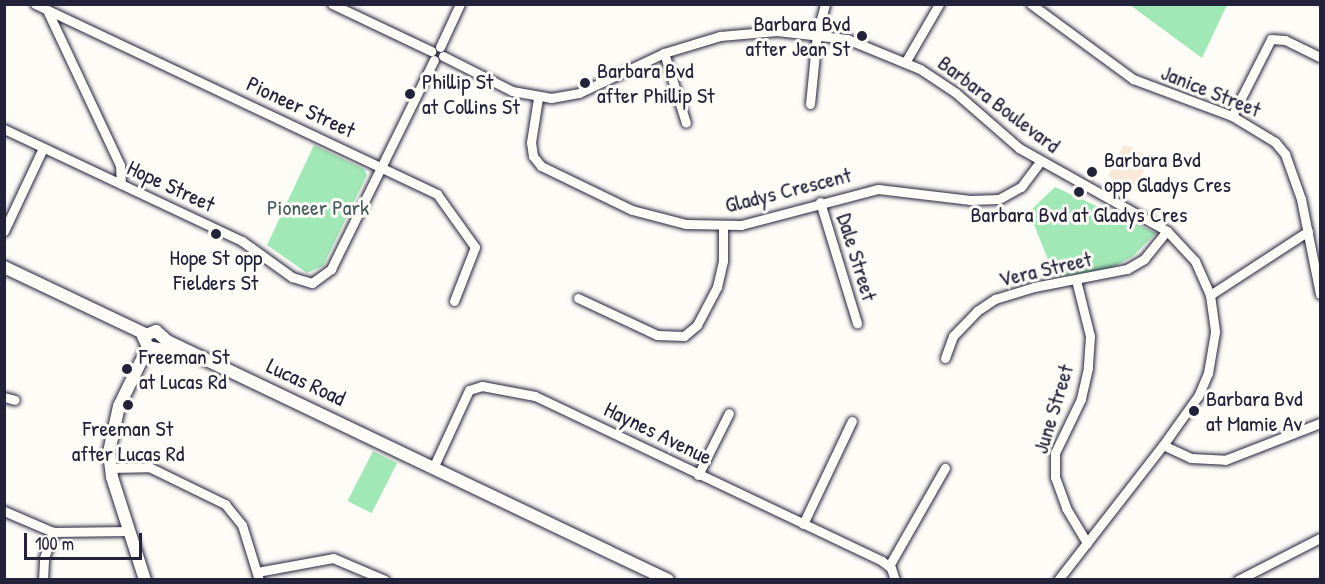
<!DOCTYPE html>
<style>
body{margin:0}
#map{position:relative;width:1325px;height:584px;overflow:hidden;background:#fdfcf7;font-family:"Patrick Hand",sans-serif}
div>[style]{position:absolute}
.built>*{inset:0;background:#f8e9db;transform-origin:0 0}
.green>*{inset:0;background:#a0e8b5;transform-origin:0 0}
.roads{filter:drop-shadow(0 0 2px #22223b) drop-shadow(0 0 2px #22223b)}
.street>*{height:9px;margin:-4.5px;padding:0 4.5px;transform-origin:4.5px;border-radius:4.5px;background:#fdfcf7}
.secondary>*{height:12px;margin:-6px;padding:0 6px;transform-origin:6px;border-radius:6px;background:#fdfcf7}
.dots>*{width:16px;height:16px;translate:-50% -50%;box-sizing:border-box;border:3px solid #fdfcf7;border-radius:50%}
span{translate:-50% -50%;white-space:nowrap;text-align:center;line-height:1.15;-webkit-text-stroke:6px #fdfcf7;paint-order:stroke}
.poi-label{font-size:22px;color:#22223b}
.right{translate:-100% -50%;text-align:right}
.left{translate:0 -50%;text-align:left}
.street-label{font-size:22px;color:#22223b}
.park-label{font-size:22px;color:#485d60}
.frame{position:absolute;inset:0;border:6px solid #22223b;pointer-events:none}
.scale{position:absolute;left:24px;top:533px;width:118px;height:27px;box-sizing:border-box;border:3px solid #22223b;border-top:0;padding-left:8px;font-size:18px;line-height:21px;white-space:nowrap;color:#22223b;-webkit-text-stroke:4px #fdfcf7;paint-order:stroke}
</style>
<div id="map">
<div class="built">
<i style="left:1124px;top:144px;width:30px;height:36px;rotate:27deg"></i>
</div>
<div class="green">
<i style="clip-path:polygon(1130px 5px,1227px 5px,1202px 58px)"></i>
<i style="clip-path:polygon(314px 145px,364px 169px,367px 175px,323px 266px,307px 273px,267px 245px)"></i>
<i style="clip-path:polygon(1055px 187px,1156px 233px,1133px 256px,1111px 268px,1055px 277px,1029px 212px)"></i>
<i style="left:373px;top:451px;width:27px;height:56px;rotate:27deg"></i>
</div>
<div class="roads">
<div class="street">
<i style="left:35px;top:4px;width:445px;rotate:25.3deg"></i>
<i style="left:437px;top:194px;width:65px;rotate:54.4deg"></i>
<i style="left:475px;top:247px;width:58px;rotate:111.3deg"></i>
<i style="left:332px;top:4px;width:110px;rotate:25.4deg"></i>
<i style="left:1031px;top:4px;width:127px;rotate:36.3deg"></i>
<i style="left:1133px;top:79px;width:106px;rotate:20.5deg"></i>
<i style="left:1232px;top:116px;width:50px;rotate:31.2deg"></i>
<i style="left:1275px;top:142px;width:16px;rotate:50deg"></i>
<i style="left:1285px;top:154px;width:48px;rotate:70.4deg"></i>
<i style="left:1301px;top:199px;width:97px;rotate:78.7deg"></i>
<i style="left:47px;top:10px;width:171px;rotate:64.8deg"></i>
<i style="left:120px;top:165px;width:19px;rotate:87deg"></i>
<i style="left:440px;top:47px;width:47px;rotate:-65.1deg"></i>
<i style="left:664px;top:53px;width:73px;rotate:72.6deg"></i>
<i style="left:443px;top:56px;width:77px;rotate:26.9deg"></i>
<i style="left:512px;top:91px;width:40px;rotate:10deg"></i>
<i style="left:551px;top:98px;width:28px;rotate:-10deg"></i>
<i style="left:579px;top:93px;width:94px;rotate:-25.2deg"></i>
<i style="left:664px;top:53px;width:59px;rotate:-16.9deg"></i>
<i style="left:720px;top:36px;width:57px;rotate:-5deg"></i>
<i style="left:777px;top:31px;width:70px;rotate:6.5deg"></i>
<i style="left:847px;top:39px;width:79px;rotate:22.3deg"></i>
<i style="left:920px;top:69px;width:43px;rotate:33.7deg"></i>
<i style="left:956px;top:93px;width:84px;rotate:41.1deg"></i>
<i style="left:1019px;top:148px;width:170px;rotate:29.3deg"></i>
<i style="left:1167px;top:231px;width:41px;rotate:47deg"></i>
<i style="left:1195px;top:261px;width:37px;rotate:66deg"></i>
<i style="left:1210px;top:295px;width:37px;rotate:82deg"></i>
<i style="left:1215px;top:332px;width:42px;rotate:99.7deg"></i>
<i style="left:1208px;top:373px;width:25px;rotate:113deg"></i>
<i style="left:1198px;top:396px;width:60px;rotate:125.5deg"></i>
<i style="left:1163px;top:445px;width:171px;rotate:127.9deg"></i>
<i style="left:906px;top:61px;width:66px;rotate:-59.9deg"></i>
<i style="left:538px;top:98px;width:45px;rotate:99deg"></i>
<i style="left:531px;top:142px;width:14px;rotate:82deg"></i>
<i style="left:533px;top:156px;width:13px;rotate:51deg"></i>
<i style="left:541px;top:166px;width:101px;rotate:25.8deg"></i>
<i style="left:632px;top:210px;width:56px;rotate:14.5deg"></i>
<i style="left:686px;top:224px;width:55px;rotate:1deg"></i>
<i style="left:741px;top:225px;width:142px;rotate:-14.7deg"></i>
<i style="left:878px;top:189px;width:93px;rotate:6.8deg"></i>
<i style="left:970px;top:200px;width:29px;rotate:-2deg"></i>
<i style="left:999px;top:199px;width:25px;rotate:-29deg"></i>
<i style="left:1021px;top:187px;width:31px;rotate:-53deg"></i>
<i style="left:810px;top:104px;width:70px;rotate:-84.3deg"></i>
<i style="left:817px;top:34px;width:31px;rotate:-75deg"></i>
<i style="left:1232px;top:116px;width:86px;rotate:-63.1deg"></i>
<i style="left:1271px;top:39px;width:14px;rotate:4deg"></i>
<i style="left:1285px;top:40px;width:39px;rotate:26deg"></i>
<i style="left:4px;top:129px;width:263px;rotate:25.2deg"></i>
<i style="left:242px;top:241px;width:62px;rotate:35.8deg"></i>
<i style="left:292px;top:277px;width:21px;rotate:17deg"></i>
<i style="left:312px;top:283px;width:24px;rotate:-36deg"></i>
<i style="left:331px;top:269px;width:233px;rotate:-63.8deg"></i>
<i style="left:820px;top:202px;width:127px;rotate:73deg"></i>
<i style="left:4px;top:231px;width:92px;rotate:-64.8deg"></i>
<i style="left:1076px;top:280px;width:58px;rotate:76deg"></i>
<i style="left:1090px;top:336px;width:32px;rotate:94deg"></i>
<i style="left:1088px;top:368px;width:32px;rotate:103deg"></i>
<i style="left:1081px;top:399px;width:60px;rotate:115.7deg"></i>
<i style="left:1055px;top:453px;width:24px;rotate:90deg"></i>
<i style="left:1055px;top:477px;width:33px;rotate:70deg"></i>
<i style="left:1066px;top:508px;width:41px;rotate:59deg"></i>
<i style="left:1210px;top:295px;width:117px;rotate:-33.1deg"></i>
<i style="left:578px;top:298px;width:87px;rotate:25.1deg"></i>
<i style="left:657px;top:335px;width:27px;rotate:2deg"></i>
<i style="left:684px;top:336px;width:17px;rotate:-40deg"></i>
<i style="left:697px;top:325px;width:43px;rotate:-62.2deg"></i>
<i style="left:717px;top:287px;width:27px;rotate:-77deg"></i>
<i style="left:723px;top:261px;width:34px;rotate:-90deg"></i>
<i style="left:945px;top:358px;width:23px;rotate:-70deg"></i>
<i style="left:953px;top:336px;width:35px;rotate:-46deg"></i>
<i style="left:977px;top:311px;width:22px;rotate:-34deg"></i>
<i style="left:995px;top:299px;width:41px;rotate:-17.1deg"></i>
<i style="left:1034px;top:287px;width:95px;rotate:-11deg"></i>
<i style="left:1127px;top:269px;width:20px;rotate:-30deg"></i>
<i style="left:1144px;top:259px;width:36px;rotate:-51deg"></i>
<i style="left:4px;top:397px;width:11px;rotate:15deg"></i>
<i style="left:1163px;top:445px;width:31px;rotate:25deg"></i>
<i style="left:1191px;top:458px;width:34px;rotate:3deg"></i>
<i style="left:1225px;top:460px;width:102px;rotate:-21.3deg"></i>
<i style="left:110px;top:468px;width:39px;rotate:-1deg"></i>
<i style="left:149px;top:467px;width:85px;rotate:26deg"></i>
<i style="left:225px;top:504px;width:27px;rotate:51deg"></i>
<i style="left:242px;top:525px;width:58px;rotate:72.8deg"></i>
<i style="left:433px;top:468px;width:86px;rotate:-65.2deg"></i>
<i style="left:469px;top:390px;width:14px;rotate:-17deg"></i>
<i style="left:482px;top:386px;width:54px;rotate:10.7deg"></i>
<i style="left:535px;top:396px;width:384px;rotate:25.4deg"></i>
<i style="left:882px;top:561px;width:11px;rotate:38deg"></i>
<i style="left:891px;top:568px;width:13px;rotate:72deg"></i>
<i style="left:698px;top:475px;width:69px;rotate:-63.4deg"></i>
<i style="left:4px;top:511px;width:53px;rotate:23.2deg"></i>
<i style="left:53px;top:532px;width:77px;rotate:-0.7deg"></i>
<i style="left:803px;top:524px;width:114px;rotate:-64.6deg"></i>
<i style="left:889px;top:566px;width:113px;rotate:-60.3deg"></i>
<i style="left:257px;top:572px;width:77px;rotate:-10.4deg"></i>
<i style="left:333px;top:558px;width:56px;rotate:22.9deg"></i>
<i style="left:43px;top:580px;width:22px;rotate:-87deg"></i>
<i style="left:44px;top:558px;width:28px;rotate:-71deg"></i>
<i style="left:1238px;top:580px;width:92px;rotate:-27.1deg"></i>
</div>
<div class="secondary">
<i style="left:4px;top:267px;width:156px;rotate:25.4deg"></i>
<i style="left:148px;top:347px;width:12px;rotate:-114deg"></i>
<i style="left:143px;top:336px;width:14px;rotate:-21deg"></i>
<i style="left:156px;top:331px;width:15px;rotate:42deg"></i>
<i style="left:167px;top:341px;width:555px;rotate:25.5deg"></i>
<i style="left:148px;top:347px;width:31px;rotate:11deg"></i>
<i style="left:145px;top:580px;width:108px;rotate:-107.8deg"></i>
<i style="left:112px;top:477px;width:25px;rotate:-97deg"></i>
<i style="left:109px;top:452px;width:47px;rotate:-77.7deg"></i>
<i style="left:119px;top:406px;width:66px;rotate:-63.8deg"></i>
</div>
</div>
<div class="dots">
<i style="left:862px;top:36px;background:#22223b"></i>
<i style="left:585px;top:83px;background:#22223b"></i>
<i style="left:410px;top:94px;background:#22223b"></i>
<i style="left:1092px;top:172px;background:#22223b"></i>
<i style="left:1079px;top:192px;background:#22223b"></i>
<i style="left:216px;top:234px;background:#22223b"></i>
<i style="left:127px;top:369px;background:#22223b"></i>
<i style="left:128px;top:405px;background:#22223b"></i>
<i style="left:1194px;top:411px;background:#22223b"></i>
</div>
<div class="poi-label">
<span class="right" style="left:850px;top:36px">Barbara Bvd<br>after Jean St</span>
<span class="left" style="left:597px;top:83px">Barbara Bvd<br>after Phillip St</span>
<span class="left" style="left:422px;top:94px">Phillip St<br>at Collins St</span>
<span class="left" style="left:1104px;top:172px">Barbara Bvd<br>opp Gladys Cres</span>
<span style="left:1079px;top:215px">Barbara Bvd at Gladys Cres</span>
<span style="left:216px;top:270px">Hope St opp<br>Fielders St</span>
<span class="left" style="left:139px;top:369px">Freeman St<br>at Lucas Rd</span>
<span class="left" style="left:1206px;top:411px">Barbara Bvd<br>at Mamie Av</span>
<span style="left:128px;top:441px">Freeman St<br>after Lucas Rd</span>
</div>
<div class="street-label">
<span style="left:1211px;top:91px;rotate:22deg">Janice Street</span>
<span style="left:999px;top:104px;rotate:37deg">Barbara Boulevard</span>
<span style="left:301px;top:107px;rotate:25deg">Pioneer Street</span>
<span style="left:171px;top:186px;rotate:25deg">Hope Street</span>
<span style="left:788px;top:190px;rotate:-14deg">Gladys Crescent</span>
<span style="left:857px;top:257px;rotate:73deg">Dale Street</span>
<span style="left:1045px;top:269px;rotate:-13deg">Vera Street</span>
<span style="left:306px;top:382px;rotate:25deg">Lucas Road</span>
<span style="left:1053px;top:409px;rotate:-73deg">June Street</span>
<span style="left:658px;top:433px;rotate:26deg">Haynes Avenue</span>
</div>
<div class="park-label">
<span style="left:318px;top:208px">Pioneer Park</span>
</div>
<div class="frame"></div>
<div class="scale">100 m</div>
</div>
